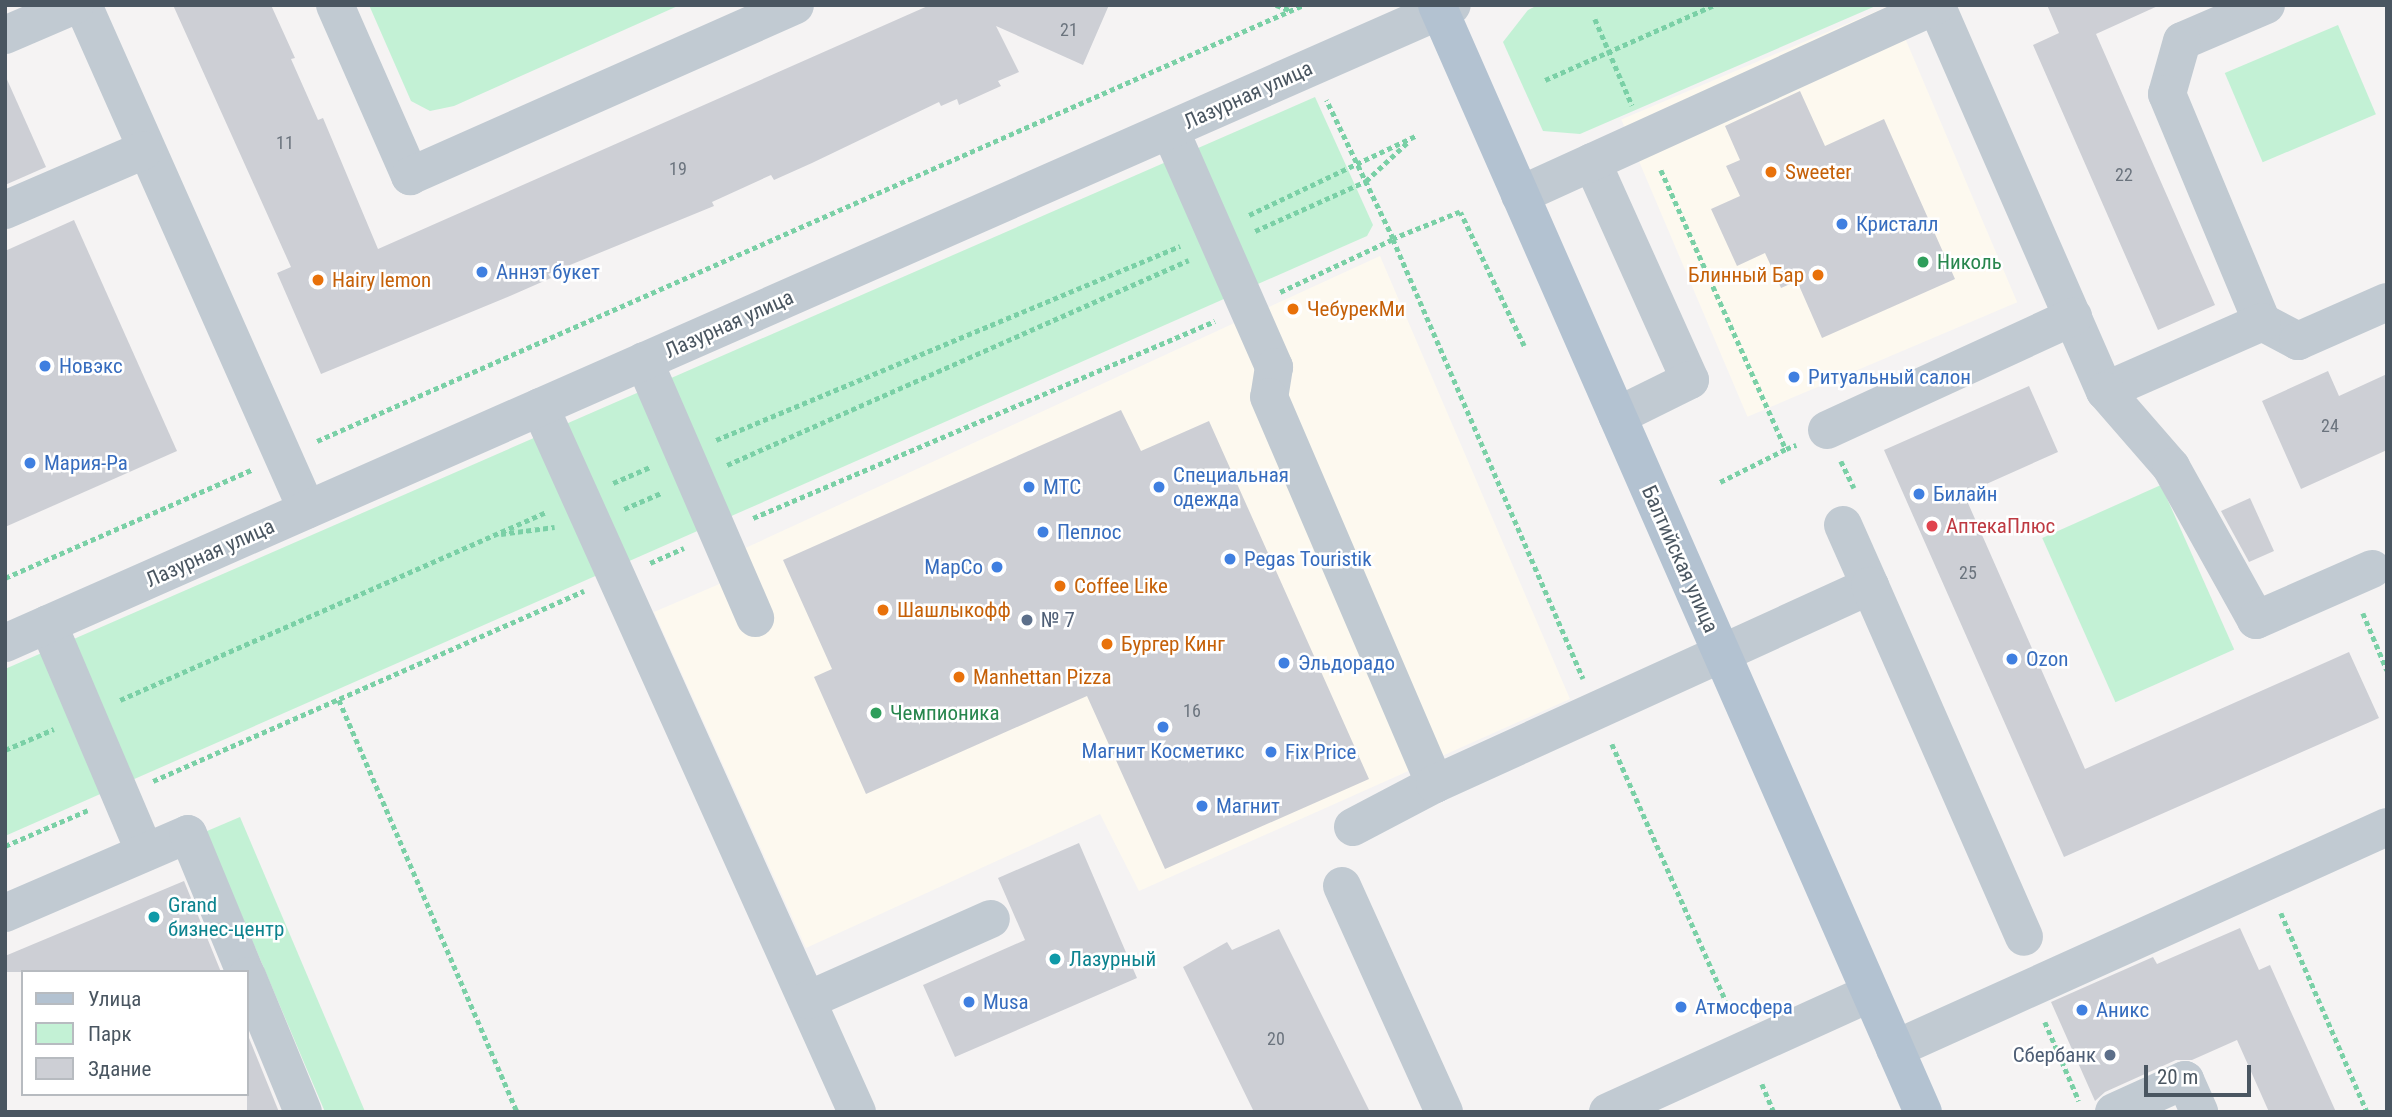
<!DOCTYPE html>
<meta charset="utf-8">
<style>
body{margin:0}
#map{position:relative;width:2392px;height:1117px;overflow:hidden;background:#f5f3f3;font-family:"Roboto Condensed",sans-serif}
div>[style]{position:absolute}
.commercial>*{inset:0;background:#fdf9ef;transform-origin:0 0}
.green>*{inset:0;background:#c3f1d5;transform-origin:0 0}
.building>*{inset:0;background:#cdcfd5}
.path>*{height:4.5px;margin-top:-2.25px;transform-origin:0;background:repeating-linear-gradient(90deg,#7ad0a6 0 5px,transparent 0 8.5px)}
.minor>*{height:38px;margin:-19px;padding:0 19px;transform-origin:19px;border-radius:19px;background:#c1cad2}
.major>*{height:38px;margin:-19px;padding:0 19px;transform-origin:19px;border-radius:19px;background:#b3c2d1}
.dots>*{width:19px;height:19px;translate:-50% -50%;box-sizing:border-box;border:4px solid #fff;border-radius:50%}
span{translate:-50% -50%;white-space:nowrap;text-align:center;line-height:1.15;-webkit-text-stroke:5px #fff;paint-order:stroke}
.number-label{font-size:18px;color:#6b747e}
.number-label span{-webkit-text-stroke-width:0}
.street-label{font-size:21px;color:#4a5661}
.food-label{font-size:21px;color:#c56008}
.left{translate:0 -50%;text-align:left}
.right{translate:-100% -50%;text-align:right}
.shop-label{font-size:21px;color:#366cbe}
.leisure-label{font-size:21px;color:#27864d}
.health-label{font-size:21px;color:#be3a42}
.service-label{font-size:21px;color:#4e5e75}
.culture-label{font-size:21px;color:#0d838f}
.frame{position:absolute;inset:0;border:7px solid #4a5661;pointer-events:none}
.legend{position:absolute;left:21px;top:970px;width:228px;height:126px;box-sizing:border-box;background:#fff;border:2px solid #b7bbc0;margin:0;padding:9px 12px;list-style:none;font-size:21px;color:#4a5661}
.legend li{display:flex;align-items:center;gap:14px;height:35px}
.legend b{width:35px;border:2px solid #b7bbc0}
.scale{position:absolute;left:2144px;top:1065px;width:107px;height:32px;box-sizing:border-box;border:4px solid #4a5661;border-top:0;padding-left:9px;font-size:21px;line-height:24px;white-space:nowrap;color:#4a5661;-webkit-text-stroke:5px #fff;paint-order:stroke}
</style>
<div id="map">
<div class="commercial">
<i style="left:1891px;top:5px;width:323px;height:293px;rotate:67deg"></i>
<i style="clip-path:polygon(1380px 256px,1570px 699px,1139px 891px,1100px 814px,806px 948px,654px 612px,724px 582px,717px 561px)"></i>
</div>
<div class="green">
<i style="clip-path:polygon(369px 5px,680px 5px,454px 106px,430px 111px,411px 101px)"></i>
<i style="clip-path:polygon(1538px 5px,1878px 5px,1580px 134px,1543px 131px,1503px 42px,1528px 10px)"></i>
<i style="left:2338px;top:25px;width:97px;height:123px;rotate:67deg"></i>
<i style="clip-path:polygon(1315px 97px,1373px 225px,1367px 236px,5px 836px,5px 669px)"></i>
<i style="left:2161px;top:485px;width:180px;height:130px;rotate:66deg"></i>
<i style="left:240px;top:817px;width:321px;height:37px;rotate:67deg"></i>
</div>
<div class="building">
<i style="clip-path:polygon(173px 5px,271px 5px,295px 58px,291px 59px,318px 120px,323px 118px,378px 249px,930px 5px,1109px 5px,1083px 65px,996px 26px,1019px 72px,998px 81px,1001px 86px,959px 105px,957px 99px,941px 106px,939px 102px,812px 163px,774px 180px,771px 175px,712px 202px,714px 206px,548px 274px,551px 278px,510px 296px,321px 374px,277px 273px,291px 267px)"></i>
<i style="clip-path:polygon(2047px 5px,2160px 5px,2096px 34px,2215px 305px,2158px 330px,2033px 45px,2059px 33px)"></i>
<i style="clip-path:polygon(5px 75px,46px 167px,5px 185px)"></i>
<i style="clip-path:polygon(1800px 91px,1825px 146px,1884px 119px,1955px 279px,1822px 338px,1797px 281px,1781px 288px,1765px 253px,1737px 266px,1711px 209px,1740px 196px,1726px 166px,1740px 160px,1725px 126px)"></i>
<i style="clip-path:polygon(74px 220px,177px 451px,5px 527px,5px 251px)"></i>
<i style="clip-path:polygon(2328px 371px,2339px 396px,2387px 374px,2387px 450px,2301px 489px,2262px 401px)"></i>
<i style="clip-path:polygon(2029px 386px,2058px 452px,1964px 494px,2085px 769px,2349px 652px,2379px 718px,2064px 857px,1884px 450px)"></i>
<i style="clip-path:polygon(1121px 410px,1141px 451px,1209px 421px,1369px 779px,1165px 869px,1087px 696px,866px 794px,814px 677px,832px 669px,783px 560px)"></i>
<i style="clip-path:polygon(2250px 498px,2274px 551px,2249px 562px,2221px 511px)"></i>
<i style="clip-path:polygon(1079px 843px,1137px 978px,955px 1057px,923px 985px,1025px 940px,998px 878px)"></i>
<i style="clip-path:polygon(184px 881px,221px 972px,5px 972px,5px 956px)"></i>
<i style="clip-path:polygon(2240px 928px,2259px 970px,2270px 965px,2336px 1112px,2269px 1112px,2237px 1040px,2192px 1060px,2176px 1060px,2105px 1092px,2095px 1101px,2051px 1002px,2153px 957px,2157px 964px)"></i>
<i style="clip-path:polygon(1279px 929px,1370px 1112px,1254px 1112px,1183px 967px,1227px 942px,1232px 950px)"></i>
<i style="clip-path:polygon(247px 1033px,279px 1112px,247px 1112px)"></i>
</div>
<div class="path">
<i style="left:1276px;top:5px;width:15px;rotate:20deg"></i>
<i style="left:1595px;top:19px;width:94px;rotate:66.7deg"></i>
<i style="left:1545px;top:80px;width:185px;rotate:-23.9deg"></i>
<i style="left:1661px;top:170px;width:306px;rotate:65.9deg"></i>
<i style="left:1786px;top:449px;width:11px;rotate:-22deg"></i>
<i style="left:1249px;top:215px;width:184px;rotate:-25.4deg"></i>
<i style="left:1255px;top:231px;width:122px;rotate:-24.2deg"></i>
<i style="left:1366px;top:181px;width:59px;rotate:-42.9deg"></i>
<i style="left:1280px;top:292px;width:125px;rotate:-25.1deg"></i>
<i style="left:1393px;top:239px;width:154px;rotate:-115.7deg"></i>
<i style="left:1524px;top:346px;width:148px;rotate:-115.5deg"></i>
<i style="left:1460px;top:212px;width:72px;rotate:158.1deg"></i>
<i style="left:1393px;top:239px;width:479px;rotate:66.6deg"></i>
<i style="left:716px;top:440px;width:503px;rotate:-22.69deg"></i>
<i style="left:317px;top:441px;width:1078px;rotate:-23.85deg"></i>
<i style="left:1841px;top:461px;width:30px;rotate:64deg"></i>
<i style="left:727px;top:465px;width:505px;rotate:-23.93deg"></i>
<i style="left:1720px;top:482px;width:74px;rotate:-26.6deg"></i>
<i style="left:613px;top:483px;width:40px;rotate:-23.4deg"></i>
<i style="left:624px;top:509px;width:40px;rotate:-23.4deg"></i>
<i style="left:753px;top:518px;width:502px;rotate:-23.09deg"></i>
<i style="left:501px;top:534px;width:54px;rotate:-7.4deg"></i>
<i style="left:650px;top:563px;width:37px;rotate:-24deg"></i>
<i style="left:5px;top:578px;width:269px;rotate:-23.7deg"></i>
<i style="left:2363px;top:613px;width:62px;rotate:67.2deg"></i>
<i style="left:120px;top:700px;width:467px;rotate:-23.8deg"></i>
<i style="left:339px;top:700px;width:449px;rotate:66.6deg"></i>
<i style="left:1612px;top:744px;width:296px;rotate:66.1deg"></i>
<i style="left:5px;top:750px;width:53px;rotate:-23.2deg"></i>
<i style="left:153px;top:781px;width:471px;rotate:-23.8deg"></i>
<i style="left:5px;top:846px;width:90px;rotate:-23.4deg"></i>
<i style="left:2281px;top:913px;width:217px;rotate:66.6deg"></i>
<i style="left:2045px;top:1022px;width:86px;rotate:66.7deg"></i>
<i style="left:1762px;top:1084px;width:30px;rotate:67deg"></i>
</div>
<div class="minor">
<i style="left:83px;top:5px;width:552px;rotate:66.08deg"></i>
<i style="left:335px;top:5px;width:187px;rotate:66.3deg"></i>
<i style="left:410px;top:176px;width:421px;rotate:-23.9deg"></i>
<i style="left:2266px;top:5px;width:91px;rotate:156.8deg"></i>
<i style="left:2182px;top:41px;width:55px;rotate:105.8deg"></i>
<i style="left:2167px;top:94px;width:247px;rotate:67.4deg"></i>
<i style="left:2262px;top:322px;width:41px;rotate:27.8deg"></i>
<i style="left:2298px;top:341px;width:97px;rotate:-23.7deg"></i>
<i style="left:1937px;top:7px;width:419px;rotate:66.4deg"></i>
<i style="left:2105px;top:391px;width:171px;rotate:-23.7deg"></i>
<i style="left:5px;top:35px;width:76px;rotate:-23.2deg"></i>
<i style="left:1170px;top:130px;width:259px;rotate:66.3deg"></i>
<i style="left:1274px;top:367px;width:30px;rotate:99deg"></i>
<i style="left:1269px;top:397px;width:421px;rotate:66.8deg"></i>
<i style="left:1592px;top:162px;width:239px;rotate:65.8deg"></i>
<i style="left:1690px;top:380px;width:81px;rotate:153.7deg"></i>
<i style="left:1520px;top:195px;width:458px;rotate:-24.5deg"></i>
<i style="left:5px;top:210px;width:151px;rotate:-23.3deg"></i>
<i style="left:644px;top:361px;width:280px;rotate:66.6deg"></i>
<i style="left:2105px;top:391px;width:101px;rotate:49deg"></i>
<i style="left:2171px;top:467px;width:175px;rotate:60.9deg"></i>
<i style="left:2256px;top:620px;width:127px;rotate:-23.7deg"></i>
<i style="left:540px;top:407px;width:773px;rotate:65.79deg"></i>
<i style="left:1827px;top:430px;width:271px;rotate:-24.7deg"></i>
<i style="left:1843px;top:525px;width:67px;rotate:66.1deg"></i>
<i style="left:48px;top:624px;width:248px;rotate:67deg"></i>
<i style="left:5px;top:643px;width:1581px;rotate:-23.79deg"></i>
<i style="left:1353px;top:827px;width:93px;rotate:-27.7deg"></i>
<i style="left:1435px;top:784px;width:478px;rotate:-24.5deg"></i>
<i style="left:1870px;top:586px;width:383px;rotate:66.3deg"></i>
<i style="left:1342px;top:886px;width:248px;rotate:65.7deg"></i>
<i style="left:5px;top:913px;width:199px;rotate:-23.3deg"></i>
<i style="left:188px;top:834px;width:149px;rotate:67.6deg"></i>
<i style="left:247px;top:976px;width:147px;rotate:67.6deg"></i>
<i style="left:808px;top:1000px;width:200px;rotate:-23.9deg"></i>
<i style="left:1895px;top:1049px;width:540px;rotate:-24.29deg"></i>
<i style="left:1608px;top:1112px;width:288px;rotate:-24.4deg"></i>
<i style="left:2114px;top:1112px;width:78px;rotate:-24.3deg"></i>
<i style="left:2185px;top:1080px;width:35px;rotate:66deg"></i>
</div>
<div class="major">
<i style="left:1437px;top:5px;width:1209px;rotate:66.3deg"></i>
</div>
<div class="dots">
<i style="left:1771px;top:172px;background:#e8710a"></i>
<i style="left:1842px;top:224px;background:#3f7fe0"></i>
<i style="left:1923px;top:262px;background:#2e9e5b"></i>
<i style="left:482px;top:272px;background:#3f7fe0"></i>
<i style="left:1818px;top:275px;background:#e8710a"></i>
<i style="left:318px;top:280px;background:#e8710a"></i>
<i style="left:1293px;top:309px;background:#e8710a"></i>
<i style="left:45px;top:366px;background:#3f7fe0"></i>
<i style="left:1794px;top:377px;background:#3f7fe0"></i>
<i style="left:30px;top:463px;background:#3f7fe0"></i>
<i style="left:1029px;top:487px;background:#3f7fe0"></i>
<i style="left:1159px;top:487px;background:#3f7fe0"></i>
<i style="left:1919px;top:494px;background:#3f7fe0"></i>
<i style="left:1932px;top:526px;background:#e0444e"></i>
<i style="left:1043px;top:532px;background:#3f7fe0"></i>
<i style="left:1230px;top:559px;background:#3f7fe0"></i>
<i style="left:997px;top:567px;background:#3f7fe0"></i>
<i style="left:1060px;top:586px;background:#e8710a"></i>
<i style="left:883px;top:610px;background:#e8710a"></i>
<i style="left:1027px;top:620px;background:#5c6f8a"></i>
<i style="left:1107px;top:644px;background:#e8710a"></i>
<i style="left:2012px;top:659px;background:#3f7fe0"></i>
<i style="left:1284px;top:663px;background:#3f7fe0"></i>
<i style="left:959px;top:677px;background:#e8710a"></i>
<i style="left:876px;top:713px;background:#2e9e5b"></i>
<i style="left:1163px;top:727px;background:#3f7fe0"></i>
<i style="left:1271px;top:752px;background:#3f7fe0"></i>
<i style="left:1202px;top:806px;background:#3f7fe0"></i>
<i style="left:154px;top:917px;background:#0f9aa8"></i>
<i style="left:1055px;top:959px;background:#0f9aa8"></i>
<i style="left:969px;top:1002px;background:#3f7fe0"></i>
<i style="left:1681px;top:1007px;background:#3f7fe0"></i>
<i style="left:2082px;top:1010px;background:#3f7fe0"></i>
<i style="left:2110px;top:1055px;background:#5c6f8a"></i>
</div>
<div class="number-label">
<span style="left:1069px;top:30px">21</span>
<span style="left:285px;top:143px">11</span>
<span style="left:678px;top:169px">19</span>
<span style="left:2124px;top:175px">22</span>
<span style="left:2330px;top:426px">24</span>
<span style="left:1968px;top:573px">25</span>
<span style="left:1192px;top:711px">16</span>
<span style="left:1276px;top:1039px">20</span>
</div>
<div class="street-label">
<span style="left:1248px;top:95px;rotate:-24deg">Лазурная улица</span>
<span style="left:729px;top:324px;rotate:-24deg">Лазурная улица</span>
<span style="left:210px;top:553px;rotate:-24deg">Лазурная улица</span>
<span style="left:1680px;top:559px;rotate:66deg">Балтийская улица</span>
</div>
<div class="food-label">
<span class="left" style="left:1785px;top:172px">Sweeter</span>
<span class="right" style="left:1804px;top:275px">Блинный Бар</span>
<span class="left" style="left:332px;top:280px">Hairy lemon</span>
<span class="left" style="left:1307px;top:309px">ЧебурекМи</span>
<span class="left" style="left:1074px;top:586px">Coffee Like</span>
<span class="left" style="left:897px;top:610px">Шашлыкофф</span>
<span class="left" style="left:1121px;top:644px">Бургер Кинг</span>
<span class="left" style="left:973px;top:677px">Manhettan Pizza</span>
</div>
<div class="shop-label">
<span class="left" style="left:1856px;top:224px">Кристалл</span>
<span class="left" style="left:496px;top:272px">Аннэт букет</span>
<span class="left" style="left:59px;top:366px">Новэкс</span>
<span class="left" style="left:1808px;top:377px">Ритуальный салон</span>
<span class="left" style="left:44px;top:463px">Мария-Ра</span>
<span class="left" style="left:1173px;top:487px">Специальная<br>одежда</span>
<span class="left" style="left:1043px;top:487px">МТС</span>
<span class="left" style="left:1933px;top:494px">Билайн</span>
<span class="left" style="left:1057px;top:532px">Пеплос</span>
<span class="left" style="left:1244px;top:559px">Pegas Touristik</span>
<span class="right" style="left:983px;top:567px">МарСо</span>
<span class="left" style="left:2026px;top:659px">Ozon</span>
<span class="left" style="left:1298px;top:663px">Эльдорадо</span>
<span style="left:1163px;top:751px">Магнит Косметикс</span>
<span class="left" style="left:1285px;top:752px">Fix Price</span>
<span class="left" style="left:1216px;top:806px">Магнит</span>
<span class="left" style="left:983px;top:1002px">Musa</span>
<span class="left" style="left:1695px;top:1007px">Атмосфера</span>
<span class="left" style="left:2096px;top:1010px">Аникс</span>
</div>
<div class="leisure-label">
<span class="left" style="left:1937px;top:262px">Николь</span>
<span class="left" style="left:890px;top:713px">Чемпионика</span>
</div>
<div class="health-label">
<span class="left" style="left:1946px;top:526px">АптекаПлюс</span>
</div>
<div class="service-label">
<span class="left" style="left:1041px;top:620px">№ 7</span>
<span class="right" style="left:2096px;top:1055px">Сбербанк</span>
</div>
<div class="culture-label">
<span class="left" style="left:168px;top:917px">Grand<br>бизнес-центр</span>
<span class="left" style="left:1069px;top:959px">Лазурный</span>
</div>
<div class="frame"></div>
<ul class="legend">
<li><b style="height:9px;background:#b3c2d1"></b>Улица</li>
<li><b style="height:19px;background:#c3f1d5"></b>Парк</li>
<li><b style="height:19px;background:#cdcfd5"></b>Здание</li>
</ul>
<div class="scale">20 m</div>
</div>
